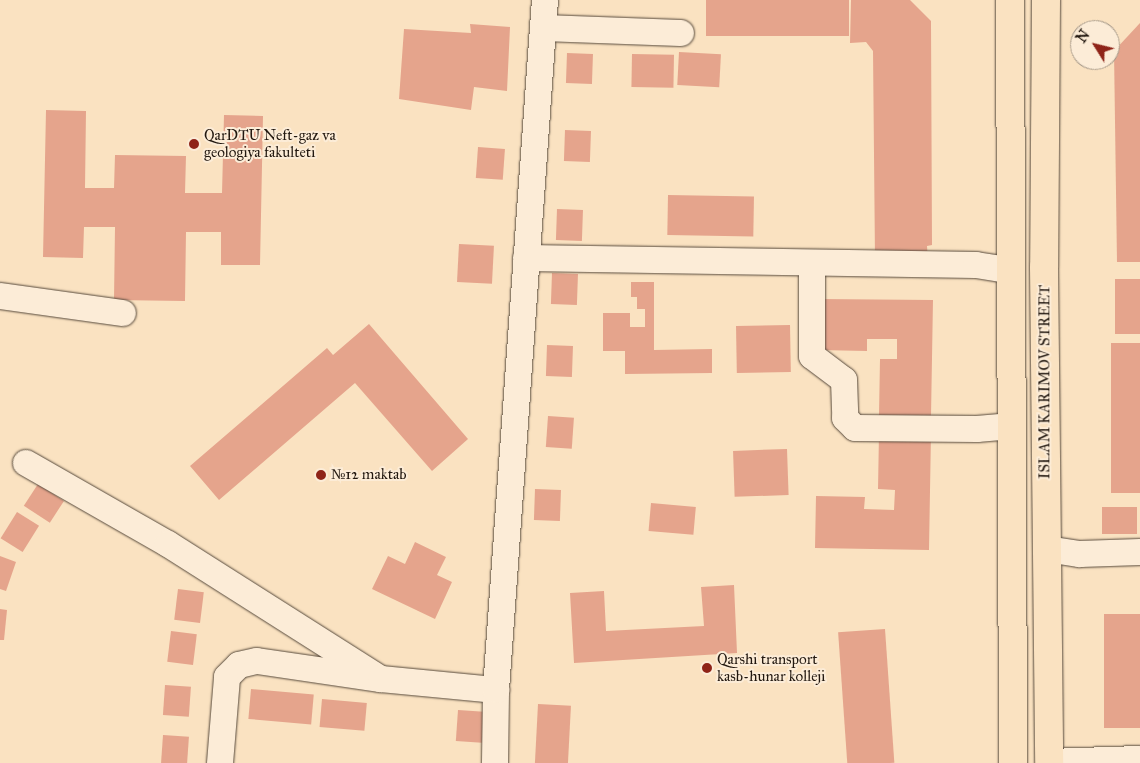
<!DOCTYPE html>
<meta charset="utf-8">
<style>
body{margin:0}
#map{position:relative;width:1140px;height:763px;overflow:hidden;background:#fae2c1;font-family:"IM FELL Great Primer",serif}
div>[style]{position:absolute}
.building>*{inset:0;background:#e5a48c;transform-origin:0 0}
.roads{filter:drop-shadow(0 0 1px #574a3c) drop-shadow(0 0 1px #574a3c)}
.minor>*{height:26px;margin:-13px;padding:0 13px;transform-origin:13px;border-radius:13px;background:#fcecd7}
.major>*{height:28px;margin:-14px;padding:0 14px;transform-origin:14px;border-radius:14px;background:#fae2c1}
.dots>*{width:14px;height:14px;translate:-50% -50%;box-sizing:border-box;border:2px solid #fcecd7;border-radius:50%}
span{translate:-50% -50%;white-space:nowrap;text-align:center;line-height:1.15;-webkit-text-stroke:4px #fcecd7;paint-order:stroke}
.poi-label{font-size:15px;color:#21170f}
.left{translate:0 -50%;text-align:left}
.street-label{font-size:15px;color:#21170f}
.north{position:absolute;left:1070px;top:20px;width:50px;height:50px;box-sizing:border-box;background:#fcecd7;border:1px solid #a49787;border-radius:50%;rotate:306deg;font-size:14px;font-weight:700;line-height:20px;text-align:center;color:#21170f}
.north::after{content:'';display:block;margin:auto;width:18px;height:22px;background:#8f2418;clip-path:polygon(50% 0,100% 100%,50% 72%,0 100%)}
</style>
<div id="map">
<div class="building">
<i style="left:706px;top:0;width:143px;height:36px"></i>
<i style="clip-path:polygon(851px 0,910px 0,931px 21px,932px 245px,927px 246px,928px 260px,875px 259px,873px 51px,866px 42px,850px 43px)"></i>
<i style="clip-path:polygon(1140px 23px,1140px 262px,1117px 262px,1114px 51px)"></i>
<i style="clip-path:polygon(470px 24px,510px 27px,507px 91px,474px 87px,471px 110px,399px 99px,404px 29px,471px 33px)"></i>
<i style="left:679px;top:52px;width:42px;height:33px;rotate:3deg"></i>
<i style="left:567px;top:53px;width:26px;height:30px;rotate:2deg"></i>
<i style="left:632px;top:54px;width:42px;height:33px;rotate:1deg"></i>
<i style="clip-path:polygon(46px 110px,86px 111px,85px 188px,114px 188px,115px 155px,186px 156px,185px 193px,222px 193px,224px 115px,263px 116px,260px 265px,221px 265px,221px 232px,186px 232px,185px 301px,114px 300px,115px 227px,84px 227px,83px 258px,43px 257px)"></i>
<i style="left:565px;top:130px;width:26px;height:31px;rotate:2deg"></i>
<i style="left:478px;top:147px;width:27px;height:31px;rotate:4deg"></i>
<i style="left:668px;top:195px;width:86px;height:40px;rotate:1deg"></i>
<i style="left:557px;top:209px;width:26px;height:31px;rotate:2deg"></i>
<i style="left:459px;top:244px;width:35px;height:38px;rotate:3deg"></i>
<i style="left:552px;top:273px;width:26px;height:31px;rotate:2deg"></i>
<i style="left:1115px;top:279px;width:25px;height:55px"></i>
<i style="clip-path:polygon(631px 282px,654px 282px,654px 350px,712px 349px,712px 373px,625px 374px,625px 351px,603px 351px,603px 313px,630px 313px,630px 327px,645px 327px,645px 309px,637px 309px,637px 297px,631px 297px)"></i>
<i style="clip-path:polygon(819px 299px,933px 300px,931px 416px,879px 415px,880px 359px,897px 359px,897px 339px,867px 339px,867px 351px,819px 350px)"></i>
<i style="clip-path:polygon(369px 324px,468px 439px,432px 471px,355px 383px,219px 500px,190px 466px,327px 348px,333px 355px)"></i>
<i style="left:790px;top:325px;width:47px;height:54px;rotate:89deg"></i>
<i style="left:1111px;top:343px;width:29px;height:150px"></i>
<i style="left:547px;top:345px;width:26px;height:31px;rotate:2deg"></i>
<i style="left:548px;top:416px;width:26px;height:31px;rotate:4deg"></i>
<i style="clip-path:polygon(879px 433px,931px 433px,929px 550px,815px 548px,816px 496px,865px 497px,864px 509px,894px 510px,895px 490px,878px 489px)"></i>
<i style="left:787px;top:449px;width:46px;height:54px;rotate:88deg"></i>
<i style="left:38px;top:484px;width:31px;height:26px;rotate:33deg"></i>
<i style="left:535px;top:489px;width:26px;height:31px;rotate:2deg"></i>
<i style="left:651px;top:503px;width:45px;height:28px;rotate:5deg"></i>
<i style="left:1102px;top:507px;width:35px;height:27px"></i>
<i style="left:17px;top:512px;width:26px;height:31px;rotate:32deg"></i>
<i style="clip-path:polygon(415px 542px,446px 557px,437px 575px,452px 582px,435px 619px,372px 589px,388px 556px,405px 564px)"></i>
<i style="clip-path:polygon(0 556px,16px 562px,6px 591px,0 589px)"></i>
<i style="clip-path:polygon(734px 585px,737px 653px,574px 663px,570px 593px,604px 591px,606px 631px,704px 626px,701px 587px)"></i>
<i style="left:178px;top:589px;width:26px;height:31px;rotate:7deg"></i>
<i style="clip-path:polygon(0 609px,7px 610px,4px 640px,0 640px)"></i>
<i style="left:1104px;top:614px;width:36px;height:114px"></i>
<i style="left:885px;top:629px;width:134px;height:47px;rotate:86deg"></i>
<i style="left:171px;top:631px;width:26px;height:31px;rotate:7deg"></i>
<i style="left:165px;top:685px;width:26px;height:30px;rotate:4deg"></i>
<i style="left:251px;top:689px;width:63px;height:30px;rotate:5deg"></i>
<i style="left:322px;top:699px;width:45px;height:28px;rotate:5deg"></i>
<i style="left:538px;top:704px;width:33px;height:59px;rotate:3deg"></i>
<i style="left:458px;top:710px;width:26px;height:31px;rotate:4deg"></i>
<i style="left:163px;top:735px;width:26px;height:28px;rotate:4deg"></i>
</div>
<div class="roads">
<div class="minor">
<i style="left:543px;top:28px;width:138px;rotate:2.1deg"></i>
<i style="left:526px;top:258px;width:450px;rotate:0.9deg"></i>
<i style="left:976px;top:265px;width:36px;rotate:9deg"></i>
<i style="left:812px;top:263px;width:93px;rotate:90deg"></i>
<i style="left:812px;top:356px;width:40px;rotate:37deg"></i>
<i style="left:844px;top:380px;width:38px;rotate:88deg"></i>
<i style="left:845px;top:418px;width:14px;rotate:45deg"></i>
<i style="left:855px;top:428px;width:122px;rotate:0.5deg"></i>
<i style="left:977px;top:429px;width:35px;rotate:-5deg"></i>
<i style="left:0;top:296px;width:124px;rotate:7.9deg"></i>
<i style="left:26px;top:463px;width:163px;rotate:29.7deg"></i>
<i style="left:168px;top:544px;width:252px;rotate:32.4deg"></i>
<i style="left:1047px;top:549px;width:33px;rotate:9deg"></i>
<i style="left:1080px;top:554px;width:60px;rotate:-1.9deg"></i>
<i style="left:1049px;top:762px;width:91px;rotate:-1.9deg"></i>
<i style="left:220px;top:763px;width:86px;rotate:-85.3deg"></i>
<i style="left:227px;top:677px;width:17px;rotate:-45deg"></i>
<i style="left:239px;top:665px;width:18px;rotate:-13deg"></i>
<i style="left:257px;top:661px;width:125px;rotate:8.3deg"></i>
<i style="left:381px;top:679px;width:116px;rotate:5.5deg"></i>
<i style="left:495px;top:763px;width:73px;rotate:-89.2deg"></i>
<i style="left:496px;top:690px;width:692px;rotate:-85.94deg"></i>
</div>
<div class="major">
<i style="left:1010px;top:0;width:763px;rotate:89.77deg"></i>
<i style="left:1046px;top:0;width:267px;rotate:90.4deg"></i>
<i style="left:1044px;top:267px;width:496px;rotate:89.4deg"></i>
</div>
</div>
<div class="dots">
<i style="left:194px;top:144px;background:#8f2418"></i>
<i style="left:321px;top:475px;background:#8f2418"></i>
<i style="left:707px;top:668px;background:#8f2418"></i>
</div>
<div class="poi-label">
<span class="left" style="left:204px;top:144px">QarDTU Neft-gaz va<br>geologiya fakulteti</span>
<span class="left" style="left:331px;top:475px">№12 maktab</span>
<span class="left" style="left:717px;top:668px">Qarshi transport<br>kasb-hunar kolleji</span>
</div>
<div class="street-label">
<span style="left:1045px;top:382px;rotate:-90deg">ISLAM KARIMOV STREET</span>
</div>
<div class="north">N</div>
</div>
